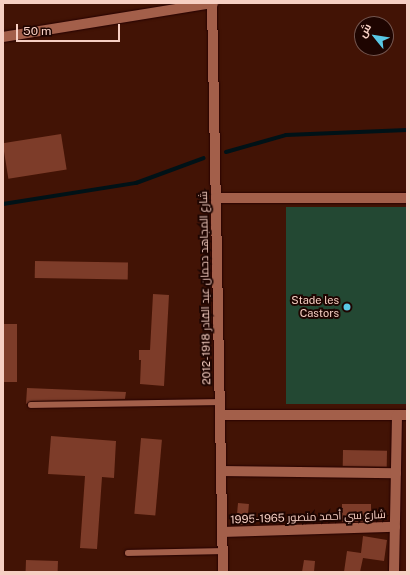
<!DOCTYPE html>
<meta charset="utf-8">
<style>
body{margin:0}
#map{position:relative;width:410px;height:575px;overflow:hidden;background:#421305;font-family:"Public Sans",Cairo,sans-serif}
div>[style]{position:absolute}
.green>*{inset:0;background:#234833;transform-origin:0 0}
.stream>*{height:4px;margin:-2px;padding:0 2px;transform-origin:2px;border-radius:2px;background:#001217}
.building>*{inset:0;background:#7d3c29;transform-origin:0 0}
.roads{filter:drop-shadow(0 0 1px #260000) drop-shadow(0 0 1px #260000)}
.lane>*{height:5.5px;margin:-2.75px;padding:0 2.75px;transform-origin:2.75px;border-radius:2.75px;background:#a35f4a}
.street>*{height:10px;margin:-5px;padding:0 5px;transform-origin:5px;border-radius:5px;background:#a35f4a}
.secondary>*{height:10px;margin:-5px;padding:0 5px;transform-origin:5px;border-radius:5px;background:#a35f4a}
.dots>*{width:11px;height:11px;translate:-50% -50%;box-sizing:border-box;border:2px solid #1e0501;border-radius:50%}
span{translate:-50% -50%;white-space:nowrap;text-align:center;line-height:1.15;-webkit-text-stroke:4px #1e0501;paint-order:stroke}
.street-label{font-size:11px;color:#f6cfc3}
.poi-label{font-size:11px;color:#f6cfc3}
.right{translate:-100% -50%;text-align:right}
.frame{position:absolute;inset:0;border:4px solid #f6cfc3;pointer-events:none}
.north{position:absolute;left:354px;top:16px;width:40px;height:40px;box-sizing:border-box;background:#1e0501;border:1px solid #74564f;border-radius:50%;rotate:300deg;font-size:11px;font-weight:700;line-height:16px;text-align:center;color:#f6cfc3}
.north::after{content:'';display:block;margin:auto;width:14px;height:18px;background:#59c8e5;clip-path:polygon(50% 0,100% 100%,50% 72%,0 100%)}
.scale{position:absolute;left:16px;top:24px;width:104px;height:18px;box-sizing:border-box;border:2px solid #f6cfc3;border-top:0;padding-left:5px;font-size:12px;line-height:14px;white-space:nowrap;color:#f6cfc3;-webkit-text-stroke:3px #1e0501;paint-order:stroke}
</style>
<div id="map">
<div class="green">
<i style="left:407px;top:207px;width:197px;height:121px;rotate:90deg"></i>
</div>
<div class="stream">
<i style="left:226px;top:152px;width:62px;rotate:-15.8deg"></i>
<i style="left:286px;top:135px;width:121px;rotate:-2.4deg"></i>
<i style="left:3px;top:204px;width:135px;rotate:-9deg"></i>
<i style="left:136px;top:183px;width:72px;rotate:-20.2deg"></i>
</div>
<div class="building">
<i style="left:61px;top:134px;width:36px;height:59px;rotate:81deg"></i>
<i style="left:35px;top:261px;width:93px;height:17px;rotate:1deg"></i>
<i style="clip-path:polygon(153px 294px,169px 295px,164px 386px,140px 384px,141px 360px,139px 360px,139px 350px,150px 350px)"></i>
<i style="left:3px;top:324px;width:14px;height:58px"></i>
<i style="clip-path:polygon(27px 388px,126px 392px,125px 399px,31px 401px,26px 404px)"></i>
<i style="clip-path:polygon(51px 436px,116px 441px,114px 478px,102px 477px,97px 549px,80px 548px,85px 476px,48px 474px)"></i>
<i style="left:141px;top:438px;width:21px;height:76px;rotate:5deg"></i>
<i style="left:343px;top:450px;width:44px;height:16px;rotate:1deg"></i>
<i style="left:238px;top:503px;width:11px;height:21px;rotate:5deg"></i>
<i style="left:342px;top:504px;width:29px;height:18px"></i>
<i style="clip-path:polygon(363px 536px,387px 540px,384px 561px,363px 558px,360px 572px,344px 572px,347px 551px,361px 553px)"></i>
<i style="left:26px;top:560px;width:32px;height:12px;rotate:2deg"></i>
<i style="clip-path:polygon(304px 560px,315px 561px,314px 572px,302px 572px)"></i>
</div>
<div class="roads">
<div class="lane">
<i style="left:31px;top:405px;width:189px;rotate:-0.9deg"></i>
<i style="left:128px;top:553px;width:95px;rotate:-1.2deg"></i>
</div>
<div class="street">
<i style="left:212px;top:3px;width:569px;rotate:88.89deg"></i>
<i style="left:216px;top:198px;width:191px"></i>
<i style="left:220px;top:415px;width:187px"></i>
<i style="left:221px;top:471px;width:175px;rotate:0.7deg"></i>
<i style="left:222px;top:532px;width:173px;rotate:-1.7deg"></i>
<i style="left:394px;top:572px;width:157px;rotate:-88.9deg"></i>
</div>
<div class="secondary">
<i style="left:3px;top:37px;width:213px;rotate:-9.2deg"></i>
</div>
</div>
<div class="dots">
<i style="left:347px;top:307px;background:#59c8e5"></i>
</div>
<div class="street-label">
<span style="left:205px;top:288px;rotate:-91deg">شارع المجاهد دحمان عبد القادر 1918-2012</span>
<span style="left:308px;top:517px;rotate:-2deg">شارع سي أحمد منصور 1965-1995</span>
</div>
<div class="poi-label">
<span class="right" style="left:339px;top:307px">Stade les<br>Castors</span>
</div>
<div class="frame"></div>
<div class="north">ش</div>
<div class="scale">50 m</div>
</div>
